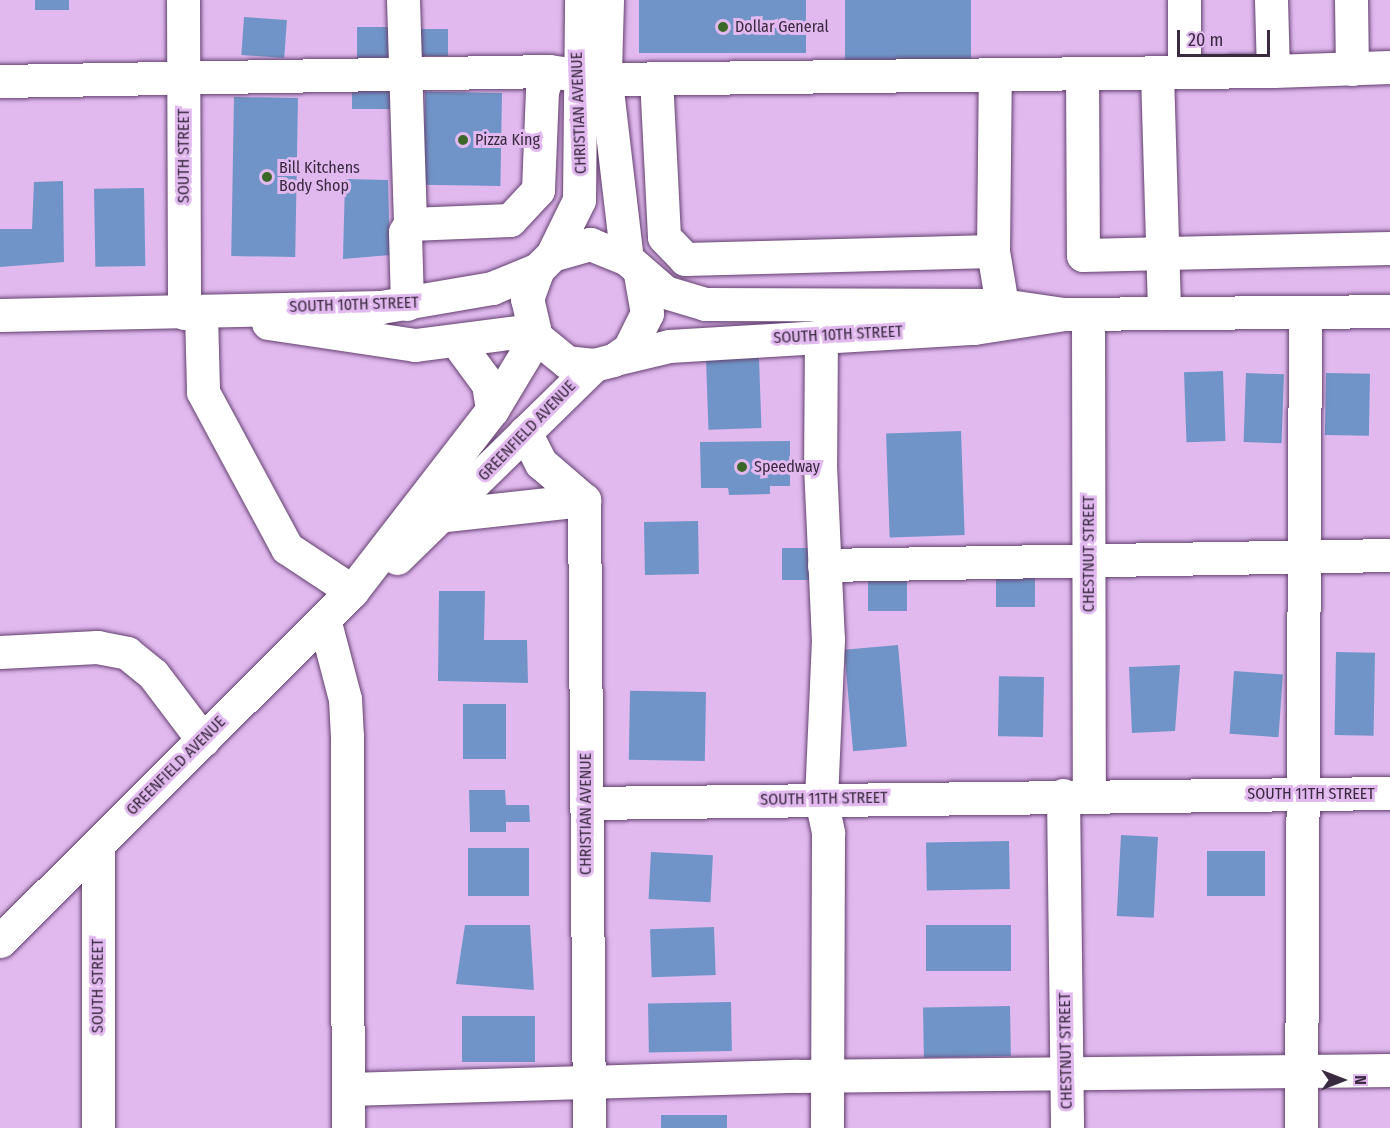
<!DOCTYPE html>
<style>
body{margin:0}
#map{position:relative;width:1390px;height:1128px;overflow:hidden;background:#e1b9ef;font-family:"Fira Sans Condensed",sans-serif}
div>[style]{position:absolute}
.building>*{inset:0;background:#7094c7;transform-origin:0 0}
.roads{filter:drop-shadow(0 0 2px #63406f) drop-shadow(0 0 2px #63406f)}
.minor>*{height:33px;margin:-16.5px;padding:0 16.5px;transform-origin:16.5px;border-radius:16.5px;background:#fff}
.major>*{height:33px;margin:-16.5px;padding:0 16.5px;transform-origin:16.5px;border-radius:16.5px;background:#fff}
.dots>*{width:16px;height:16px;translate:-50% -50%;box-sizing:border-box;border:3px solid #e1b9ef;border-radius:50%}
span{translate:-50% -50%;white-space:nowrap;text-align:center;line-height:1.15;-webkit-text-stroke:6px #e1b9ef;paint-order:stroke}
.poi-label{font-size:16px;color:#3a2a3f}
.left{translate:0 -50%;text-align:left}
.street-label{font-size:16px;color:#3a2a3f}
.north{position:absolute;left:1312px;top:1050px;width:60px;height:60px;-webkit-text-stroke:4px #e1b9ef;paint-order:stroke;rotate:90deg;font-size:16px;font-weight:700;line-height:24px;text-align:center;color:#3a2a3f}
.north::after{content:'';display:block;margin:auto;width:21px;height:27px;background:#3a2a3f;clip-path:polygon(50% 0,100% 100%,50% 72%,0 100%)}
.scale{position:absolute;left:1177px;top:30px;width:93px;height:27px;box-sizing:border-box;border:3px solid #3a2a3f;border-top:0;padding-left:8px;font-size:18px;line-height:21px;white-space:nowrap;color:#3a2a3f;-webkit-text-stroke:4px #e1b9ef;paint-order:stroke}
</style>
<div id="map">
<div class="building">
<i style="left:35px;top:0;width:34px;height:10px"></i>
<i style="left:639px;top:0;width:167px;height:53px"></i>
<i style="left:845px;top:0;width:126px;height:62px"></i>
<i style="left:244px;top:17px;width:43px;height:38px;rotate:4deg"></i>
<i style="left:390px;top:27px;width:33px;height:33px;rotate:90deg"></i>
<i style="left:448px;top:29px;width:27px;height:37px;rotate:90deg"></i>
<i style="left:352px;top:81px;width:38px;height:28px"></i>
<i style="left:502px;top:93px;width:93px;height:77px;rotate:91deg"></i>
<i style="left:234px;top:97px;width:64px;height:159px;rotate:1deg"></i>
<i style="clip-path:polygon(345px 179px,388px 180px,390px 255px,343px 259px)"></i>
<i style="clip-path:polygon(63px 181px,64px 262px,0 267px,0 229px,32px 229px,34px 182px)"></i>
<i style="left:144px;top:188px;width:78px;height:50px;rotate:89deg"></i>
<i style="left:759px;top:358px;width:70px;height:53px;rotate:88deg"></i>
<i style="left:1223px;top:371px;width:70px;height:39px;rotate:88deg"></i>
<i style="left:1246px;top:373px;width:38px;height:69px;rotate:2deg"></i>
<i style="left:1326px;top:373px;width:44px;height:62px;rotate:1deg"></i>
<i style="left:961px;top:431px;width:104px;height:75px;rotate:88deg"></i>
<i style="clip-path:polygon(790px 441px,790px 486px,770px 486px,770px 494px,729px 495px,728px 488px,701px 488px,700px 442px)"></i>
<i style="left:698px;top:521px;width:53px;height:54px;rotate:89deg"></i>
<i style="left:782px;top:548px;width:31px;height:32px"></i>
<i style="left:996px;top:567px;width:39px;height:40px"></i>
<i style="left:868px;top:571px;width:39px;height:40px"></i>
<i style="clip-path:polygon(439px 591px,485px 591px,484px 640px,527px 640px,528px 683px,438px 681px)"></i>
<i style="left:898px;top:645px;width:102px;height:54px;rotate:85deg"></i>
<i style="left:1336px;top:652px;width:39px;height:83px;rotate:1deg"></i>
<i style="clip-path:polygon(1180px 665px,1175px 731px,1132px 733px,1129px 667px)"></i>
<i style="left:1234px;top:671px;width:49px;height:63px;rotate:4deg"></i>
<i style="left:1044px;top:677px;width:60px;height:45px;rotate:91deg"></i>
<i style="left:706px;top:692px;width:69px;height:76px;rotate:91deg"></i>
<i style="left:506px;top:704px;width:55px;height:43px;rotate:90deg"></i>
<i style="clip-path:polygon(469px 790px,505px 790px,506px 805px,529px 805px,530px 822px,506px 822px,506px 832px,470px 832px)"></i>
<i style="left:1121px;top:835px;width:37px;height:81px;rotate:3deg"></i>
<i style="left:1009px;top:841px;width:48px;height:83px;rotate:89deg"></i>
<i style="left:529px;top:848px;width:48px;height:61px;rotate:90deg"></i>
<i style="left:1207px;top:851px;width:58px;height:45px"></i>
<i style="left:651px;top:852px;width:62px;height:47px;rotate:3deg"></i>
<i style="clip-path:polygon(465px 925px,530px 925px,534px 990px,456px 984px)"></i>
<i style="left:926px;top:925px;width:85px;height:46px"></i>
<i style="left:714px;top:927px;width:48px;height:64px;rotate:88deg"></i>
<i style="left:731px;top:1002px;width:49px;height:83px;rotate:89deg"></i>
<i style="left:1010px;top:1006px;width:50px;height:87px;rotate:89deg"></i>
<i style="left:462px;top:1016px;width:73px;height:46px"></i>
<i style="left:661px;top:1115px;width:66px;height:13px"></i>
</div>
<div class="roads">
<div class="minor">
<i style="left:183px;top:0;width:313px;rotate:89.8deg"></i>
<i style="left:403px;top:0;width:224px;rotate:88.2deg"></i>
<i style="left:607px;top:0;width:73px;rotate:91.6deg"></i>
<i style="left:605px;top:73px;width:187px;rotate:83.3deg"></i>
<i style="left:1184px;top:0;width:72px;rotate:90deg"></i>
<i style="left:1271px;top:0;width:71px;rotate:88.4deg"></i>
<i style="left:1273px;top:71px;width:117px;rotate:-2deg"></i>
<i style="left:1351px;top:0;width:69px;rotate:89.2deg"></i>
<i style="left:1082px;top:73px;width:182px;rotate:89.7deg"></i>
<i style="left:1083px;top:255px;width:307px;rotate:-1.3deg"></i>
<i style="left:1157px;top:73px;width:240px;rotate:88.3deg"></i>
<i style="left:656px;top:78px;width:159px;rotate:87.1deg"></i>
<i style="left:664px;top:237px;width:30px;rotate:46deg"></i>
<i style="left:685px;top:259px;width:308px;rotate:-1.5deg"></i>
<i style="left:993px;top:251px;width:177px;rotate:-89.4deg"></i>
<i style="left:0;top:81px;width:549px;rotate:-1.04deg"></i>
<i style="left:993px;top:251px;width:55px;rotate:80.5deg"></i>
<i style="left:552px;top:255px;width:61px;rotate:-63.9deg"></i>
<i style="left:579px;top:200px;width:200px;rotate:-89.4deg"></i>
<i style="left:407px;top:304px;width:72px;rotate:-91.6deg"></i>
<i style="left:405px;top:232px;width:9px;rotate:-58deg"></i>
<i style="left:410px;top:224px;width:100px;rotate:-2.3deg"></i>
<i style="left:510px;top:220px;width:41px;rotate:-47deg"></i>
<i style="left:538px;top:190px;width:99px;rotate:-87.7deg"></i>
<i style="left:542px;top:91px;width:21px;rotate:-71deg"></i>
<i style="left:549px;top:71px;width:58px;rotate:8deg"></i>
<i style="left:606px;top:79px;width:667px;rotate:-0.69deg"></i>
<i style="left:201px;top:313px;width:79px;rotate:88.5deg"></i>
<i style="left:203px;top:392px;width:177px;rotate:61.7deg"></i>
<i style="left:287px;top:548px;width:78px;rotate:33.5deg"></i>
<i style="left:1088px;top:314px;width:480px;rotate:89.9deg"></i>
<i style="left:821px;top:335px;width:130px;rotate:90.4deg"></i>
<i style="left:820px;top:465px;width:174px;rotate:87.4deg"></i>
<i style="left:828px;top:639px;width:160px;rotate:92.5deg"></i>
<i style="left:821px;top:799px;width:35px;rotate:78deg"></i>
<i style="left:828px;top:833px;width:295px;rotate:90.2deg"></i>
<i style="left:457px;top:342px;width:52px;rotate:53.6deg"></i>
<i style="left:488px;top:384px;width:26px;rotate:81deg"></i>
<i style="left:525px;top:432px;width:35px;rotate:63deg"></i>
<i style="left:541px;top:463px;width:57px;rotate:40.7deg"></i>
<i style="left:584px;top:500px;width:628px;rotate:89.54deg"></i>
<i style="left:446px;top:515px;width:139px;rotate:-6.2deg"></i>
<i style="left:824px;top:565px;width:566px;rotate:-1.01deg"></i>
<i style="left:324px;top:619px;width:83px;rotate:75.3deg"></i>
<i style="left:345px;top:699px;width:37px;rotate:87deg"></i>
<i style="left:347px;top:736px;width:392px;rotate:89.9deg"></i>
<i style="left:0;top:652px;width:97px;rotate:-3deg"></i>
<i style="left:97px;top:647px;width:31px;rotate:11deg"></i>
<i style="left:127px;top:653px;width:33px;rotate:39deg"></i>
<i style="left:153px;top:674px;width:83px;rotate:52.9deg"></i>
<i style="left:1063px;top:795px;width:333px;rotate:89.3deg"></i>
<i style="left:586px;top:803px;width:804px;rotate:-0.71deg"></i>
<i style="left:98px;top:844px;width:284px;rotate:90deg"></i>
<i style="left:348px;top:1089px;width:449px;rotate:-1.7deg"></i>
<i style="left:797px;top:1076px;width:593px;rotate:-0.58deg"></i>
<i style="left:1301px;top:1128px;width:816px;rotate:-89.72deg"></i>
</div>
<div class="major">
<i style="left:640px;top:274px;width:40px;rotate:80deg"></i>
<i style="left:647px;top:313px;width:40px;rotate:116.6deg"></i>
<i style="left:629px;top:349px;width:19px;rotate:145deg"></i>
<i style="left:613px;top:360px;width:20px;rotate:165deg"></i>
<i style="left:594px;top:365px;width:27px;rotate:-174deg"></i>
<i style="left:567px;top:362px;width:40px;rotate:-141deg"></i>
<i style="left:536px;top:337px;width:39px;rotate:-103deg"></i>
<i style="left:527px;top:299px;width:32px;rotate:-70deg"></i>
<i style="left:538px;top:269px;width:20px;rotate:-45deg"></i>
<i style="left:552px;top:255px;width:40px;rotate:-16deg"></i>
<i style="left:590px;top:244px;width:40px;rotate:22deg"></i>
<i style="left:627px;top:259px;width:50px;rotate:41deg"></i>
<i style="left:665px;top:292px;width:42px;rotate:16.7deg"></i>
<i style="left:705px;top:304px;width:297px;rotate:0.2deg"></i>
<i style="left:1002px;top:305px;width:62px;rotate:8.4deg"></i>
<i style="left:0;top:315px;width:381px;rotate:-1.2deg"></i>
<i style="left:381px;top:307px;width:113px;rotate:-9.7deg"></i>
<i style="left:492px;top:288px;width:50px;rotate:-22.4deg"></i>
<i style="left:268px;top:323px;width:149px;rotate:8.5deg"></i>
<i style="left:415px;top:345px;width:118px;rotate:-7.3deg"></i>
<i style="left:615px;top:359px;width:56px;rotate:-13.5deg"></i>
<i style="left:669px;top:346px;width:306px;rotate:-3.4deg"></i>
<i style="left:974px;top:328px;width:90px;rotate:-8.9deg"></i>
<i style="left:1063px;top:314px;width:327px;rotate:-0.5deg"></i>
<i style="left:397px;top:558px;width:276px;rotate:-44.4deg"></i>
<i style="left:0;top:941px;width:496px;rotate:-44.8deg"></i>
<i style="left:352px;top:591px;width:229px;rotate:-52.3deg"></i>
<i style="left:492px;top:410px;width:85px;rotate:-58.9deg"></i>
</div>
</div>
<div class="dots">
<i style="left:723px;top:27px;background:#3b6826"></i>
<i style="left:463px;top:140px;background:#3b6826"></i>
<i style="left:267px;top:177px;background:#3b6826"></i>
<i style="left:742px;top:467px;background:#3b6826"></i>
</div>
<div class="poi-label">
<span class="left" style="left:735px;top:27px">Dollar General</span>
<span class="left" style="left:475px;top:140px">Pizza King</span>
<span class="left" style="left:279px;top:177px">Bill Kitchens<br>Body Shop</span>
<span class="left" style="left:754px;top:467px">Speedway</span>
</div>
<div class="street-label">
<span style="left:579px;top:113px;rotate:-92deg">CHRISTIAN AVENUE</span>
<span style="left:184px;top:156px;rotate:-90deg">SOUTH STREET</span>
<span style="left:354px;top:305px;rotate:-2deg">SOUTH 10TH STREET</span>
<span style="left:838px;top:335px;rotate:-3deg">SOUTH 10TH STREET</span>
<span style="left:527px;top:431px;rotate:-46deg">GREENFIELD AVENUE</span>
<span style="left:1089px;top:554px;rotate:-90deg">CHESTNUT STREET</span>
<span style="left:176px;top:766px;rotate:-45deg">GREENFIELD AVENUE</span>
<span style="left:1311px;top:794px">SOUTH 11TH STREET</span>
<span style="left:824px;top:799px;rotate:-1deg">SOUTH 11TH STREET</span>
<span style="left:586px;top:814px;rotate:-90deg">CHRISTIAN AVENUE</span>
<span style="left:98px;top:986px;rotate:-90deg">SOUTH STREET</span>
<span style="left:1066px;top:1051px;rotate:-91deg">CHESTNUT STREET</span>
</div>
<div class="north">N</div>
<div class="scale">20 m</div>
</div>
